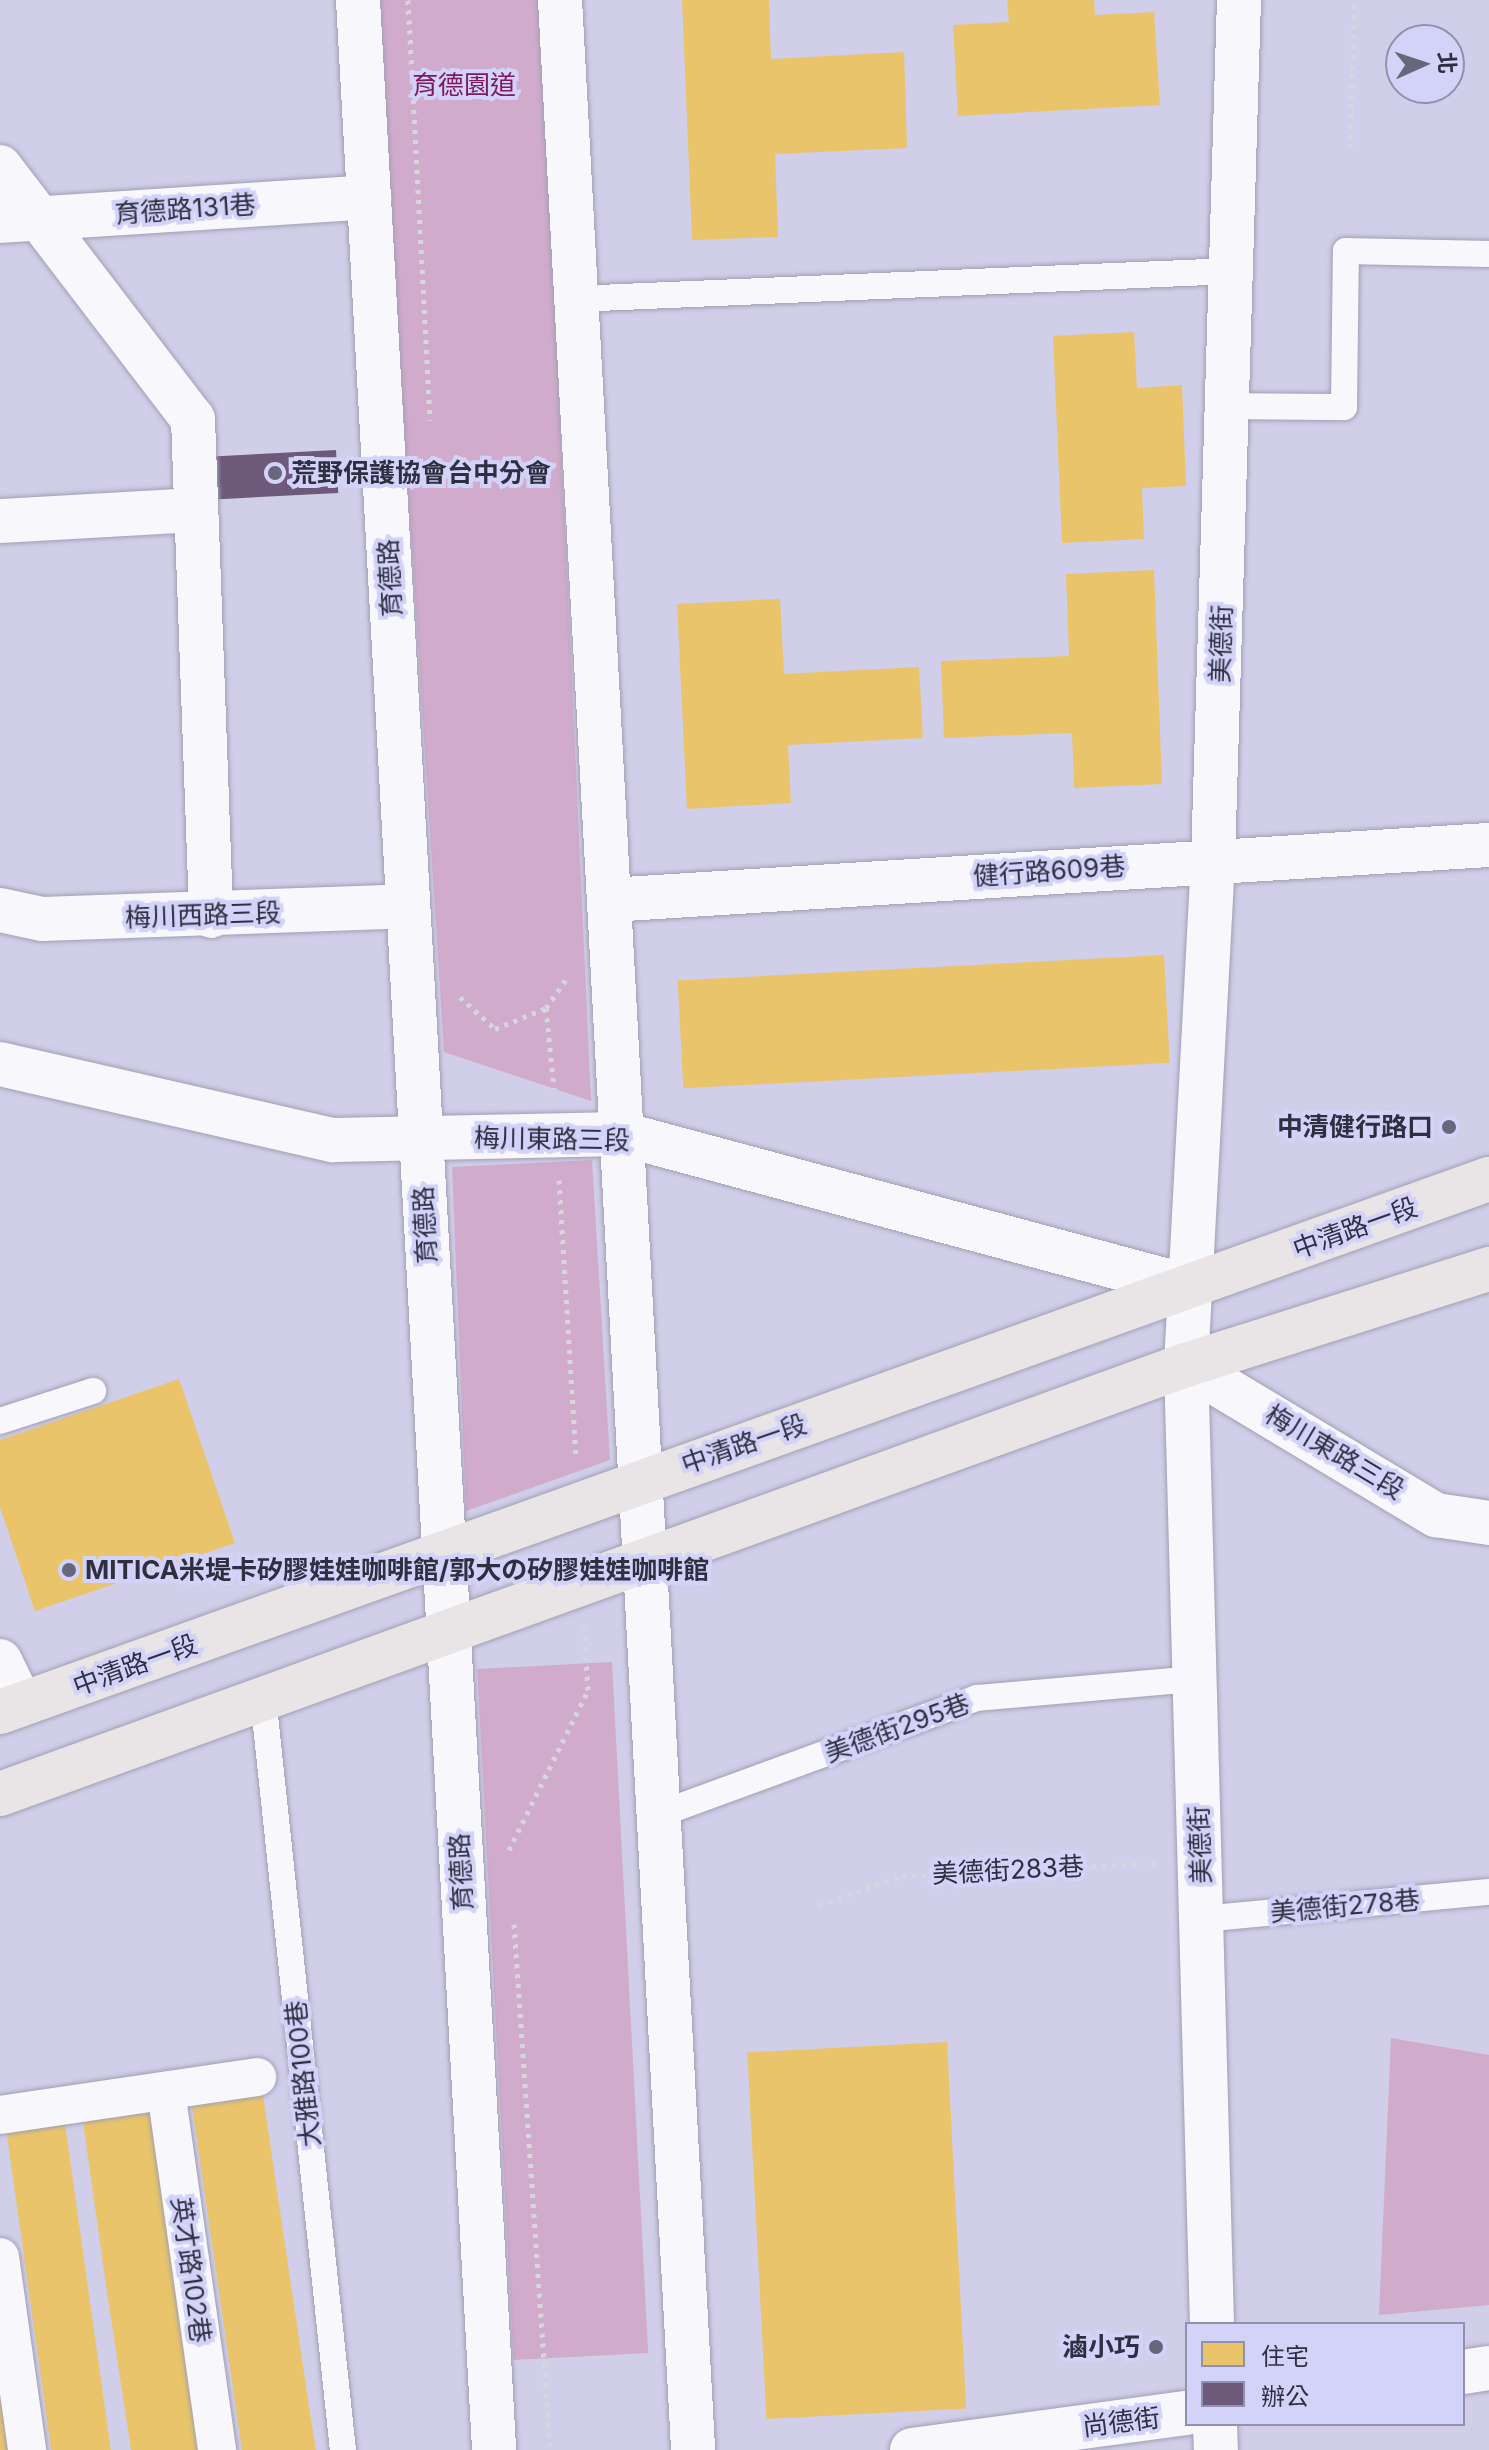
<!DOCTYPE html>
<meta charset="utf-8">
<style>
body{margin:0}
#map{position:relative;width:1489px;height:2450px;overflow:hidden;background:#d0cee8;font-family:Inter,"Noto Sans TC","Noto Sans JP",sans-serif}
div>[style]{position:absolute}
.green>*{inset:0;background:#d1abcb;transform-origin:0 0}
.homes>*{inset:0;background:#e9c46a;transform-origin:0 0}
.offices>*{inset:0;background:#6d597a;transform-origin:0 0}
.path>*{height:5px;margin-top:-2.5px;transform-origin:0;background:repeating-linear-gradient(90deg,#d6d6de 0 4px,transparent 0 10px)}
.roads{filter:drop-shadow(0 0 2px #a19fb3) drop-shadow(0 0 2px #a19fb3)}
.service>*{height:26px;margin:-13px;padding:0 13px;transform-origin:13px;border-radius:13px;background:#f8f8fc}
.pedestrian>*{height:38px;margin:-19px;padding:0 19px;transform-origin:19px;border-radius:19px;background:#f8f8fc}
.minor>*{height:44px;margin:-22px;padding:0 22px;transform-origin:22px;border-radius:22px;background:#f8f8fc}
.primary>*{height:44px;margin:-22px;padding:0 22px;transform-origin:22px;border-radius:22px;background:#e9e4e5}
.dots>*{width:22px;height:22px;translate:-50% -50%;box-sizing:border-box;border:4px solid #d3d2f9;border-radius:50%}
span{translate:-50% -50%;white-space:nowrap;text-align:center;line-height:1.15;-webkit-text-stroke:8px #d3d2f9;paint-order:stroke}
.park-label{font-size:26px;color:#80195c}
.street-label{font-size:26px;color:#2f2f41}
.poi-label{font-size:26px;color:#2f2f41;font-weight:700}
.left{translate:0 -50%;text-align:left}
.right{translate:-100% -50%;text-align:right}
.legend{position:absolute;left:1185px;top:2322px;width:280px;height:104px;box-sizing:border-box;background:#d3d2f9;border:2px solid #9191af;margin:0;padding:10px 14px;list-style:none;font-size:24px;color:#2f2f41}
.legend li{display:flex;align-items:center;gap:16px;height:40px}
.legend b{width:40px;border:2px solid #9191af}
.north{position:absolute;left:1385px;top:24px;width:80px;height:80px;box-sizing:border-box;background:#d3d2f9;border:2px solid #9191af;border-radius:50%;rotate:87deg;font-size:22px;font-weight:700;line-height:32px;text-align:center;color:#2f2f41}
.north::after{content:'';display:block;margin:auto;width:28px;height:36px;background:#67677b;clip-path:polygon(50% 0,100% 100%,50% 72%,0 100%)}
</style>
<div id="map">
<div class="green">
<i style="clip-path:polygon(377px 0,541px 0,591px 1101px,444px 1052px)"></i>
<i style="clip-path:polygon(592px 1160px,610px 1460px,466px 1511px,452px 1167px)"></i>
<i style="left:612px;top:1662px;width:692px;height:135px;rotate:87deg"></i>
<i style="clip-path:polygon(1391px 2038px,1489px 2055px,1489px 2305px,1379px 2315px)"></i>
</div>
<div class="homes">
<i style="clip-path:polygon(682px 0,769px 0,771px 59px,904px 52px,907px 148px,775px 154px,778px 237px,692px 240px)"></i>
<i style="clip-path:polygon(1007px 0,1094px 0,1095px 15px,1154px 12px,1160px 105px,958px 116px,953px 25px,1009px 22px)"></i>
<i style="clip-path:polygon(1134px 332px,1137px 388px,1182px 385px,1186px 486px,1142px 488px,1144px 539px,1062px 543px,1053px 336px)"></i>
<i style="clip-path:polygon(1154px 570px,1162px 784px,1074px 788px,1072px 733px,944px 738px,941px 661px,1069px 656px,1066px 574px)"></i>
<i style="clip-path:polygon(780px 599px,784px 674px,919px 667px,923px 738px,788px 745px,791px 803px,687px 809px,677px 604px)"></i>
<i style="left:1164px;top:955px;width:108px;height:487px;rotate:87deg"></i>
<i style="clip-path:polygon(179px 1379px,235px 1543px,35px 1611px,0 1507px,0 1440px)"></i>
<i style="left:947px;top:2042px;width:367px;height:200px;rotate:87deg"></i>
<i style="clip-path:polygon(262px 2089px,308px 2400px,316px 2450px,242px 2450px,191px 2099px)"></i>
<i style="clip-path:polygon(150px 2105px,200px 2450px,131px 2450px,106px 2285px,82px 2115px)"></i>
<i style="left:64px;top:2117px;width:337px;height:59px;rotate:82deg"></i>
<i style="clip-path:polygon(0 2402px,2px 2402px,9px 2450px,0 2450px)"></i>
</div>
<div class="offices">
<i style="left:336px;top:450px;width:43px;height:124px;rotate:87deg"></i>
</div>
<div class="path">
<i style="left:408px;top:0;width:421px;rotate:87deg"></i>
<i style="left:1350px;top:148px;width:148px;rotate:-88.1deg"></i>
<i style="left:460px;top:997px;width:47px;rotate:42.4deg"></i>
<i style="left:495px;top:1029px;width:55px;rotate:-22.4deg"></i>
<i style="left:546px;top:1008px;width:35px;rotate:-55deg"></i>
<i style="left:546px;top:1008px;width:82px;rotate:84.4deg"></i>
<i style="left:559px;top:1180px;width:279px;rotate:86.5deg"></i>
<i style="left:509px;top:1850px;width:178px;rotate:-63.7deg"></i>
<i style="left:588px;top:1690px;width:63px;rotate:-93.6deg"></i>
<i style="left:819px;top:1905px;width:88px;rotate:-19.3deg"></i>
<i style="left:902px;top:1876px;width:255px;rotate:-2.9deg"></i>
<i style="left:514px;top:1924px;width:527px;rotate:86.08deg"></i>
</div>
<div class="roads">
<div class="service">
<i style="left:575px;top:299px;width:657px;rotate:-2.44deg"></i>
<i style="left:1228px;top:406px;width:116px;rotate:0.5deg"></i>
<i style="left:1344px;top:407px;width:156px;rotate:-89.3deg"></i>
<i style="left:1346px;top:251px;width:143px;rotate:1.2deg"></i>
<i style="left:0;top:1421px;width:98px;rotate:-17.9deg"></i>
<i style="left:263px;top:1697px;width:757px;rotate:83.94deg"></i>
<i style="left:657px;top:1815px;width:341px;rotate:-20.1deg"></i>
<i style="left:977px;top:1698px;width:218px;rotate:-5deg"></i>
<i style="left:1202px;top:1919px;width:288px;rotate:-5.4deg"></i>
</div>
<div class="pedestrian">
<i style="left:166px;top:2091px;width:363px;rotate:81.9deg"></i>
<i style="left:0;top:2115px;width:260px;rotate:-8.4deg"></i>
<i style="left:0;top:2257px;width:195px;rotate:82deg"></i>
</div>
<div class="minor">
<i style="left:358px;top:0;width:2454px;rotate:86.82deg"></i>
<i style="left:560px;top:0;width:2454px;rotate:86.89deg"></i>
<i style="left:0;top:167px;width:317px;rotate:52.6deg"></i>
<i style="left:193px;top:419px;width:497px;rotate:87.9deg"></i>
<i style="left:0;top:221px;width:370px;rotate:-3.7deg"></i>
<i style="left:0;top:521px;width:196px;rotate:-3.2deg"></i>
<i style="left:609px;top:900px;width:882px;rotate:-3.58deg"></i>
<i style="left:0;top:910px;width:43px;rotate:12.1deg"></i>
<i style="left:42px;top:919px;width:366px;rotate:-2deg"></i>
<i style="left:0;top:1064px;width:342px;rotate:12.9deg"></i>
<i style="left:333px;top:1140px;width:289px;rotate:-1.2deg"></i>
<i style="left:622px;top:1134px;width:588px;rotate:15.08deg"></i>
<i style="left:1186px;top:1365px;width:292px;rotate:31deg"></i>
<i style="left:1436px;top:1515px;width:54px;rotate:8.6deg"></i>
<i style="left:0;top:1661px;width:48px;rotate:64deg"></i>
<i style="left:1212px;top:2324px;width:959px;rotate:-91.55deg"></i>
<i style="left:1186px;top:1365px;width:506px;rotate:-86.94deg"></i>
<i style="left:1213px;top:860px;width:860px;rotate:-88.27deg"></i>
<i style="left:1463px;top:2372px;width:26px;rotate:-9deg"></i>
<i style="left:1215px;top:2424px;width:26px;rotate:88deg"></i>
<i style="left:912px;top:2450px;width:277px;rotate:-7.7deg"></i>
</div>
<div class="primary">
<i style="left:0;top:1712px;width:1582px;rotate:-19.7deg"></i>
<i style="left:0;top:1794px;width:1261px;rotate:-19.89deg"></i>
<i style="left:1186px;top:1365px;width:318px;rotate:-17.6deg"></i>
</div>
</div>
<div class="dots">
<i style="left:275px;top:473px;background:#67677b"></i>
<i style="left:1449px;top:1127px;background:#67677b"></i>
<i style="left:69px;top:1570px;background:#67677b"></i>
<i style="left:1156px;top:2347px;background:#67677b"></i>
</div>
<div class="park-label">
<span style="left:464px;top:85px">育德園道</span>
</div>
<div class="street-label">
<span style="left:185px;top:209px;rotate:-4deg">育德路131巷</span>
<span style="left:390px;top:578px;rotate:-93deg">育德路</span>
<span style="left:1221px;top:644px;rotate:-88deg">美德街</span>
<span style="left:1049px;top:871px;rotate:-4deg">健行路609巷</span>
<span style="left:203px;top:915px;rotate:-2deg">梅川西路三段</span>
<span style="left:552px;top:1139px;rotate:1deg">梅川東路三段</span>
<span style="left:425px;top:1225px;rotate:-93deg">育德路</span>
<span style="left:1355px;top:1228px;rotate:-20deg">中清路一段</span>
<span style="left:744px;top:1444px;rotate:-19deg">中清路一段</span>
<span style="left:1335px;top:1452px;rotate:31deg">梅川東路三段</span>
<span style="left:135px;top:1665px;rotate:-20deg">中清路一段</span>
<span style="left:897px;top:1728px;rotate:-20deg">美德街295巷</span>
<span style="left:1200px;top:1845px;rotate:-92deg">美德街</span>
<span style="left:1008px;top:1870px;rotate:-3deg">美德街283巷</span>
<span style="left:461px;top:1872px;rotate:-93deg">育德路</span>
<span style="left:1345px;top:1906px;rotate:-5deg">美德街278巷</span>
<span style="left:303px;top:2074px;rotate:-96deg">大雅路100巷</span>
<span style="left:191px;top:2270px;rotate:82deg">英才路102巷</span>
<span style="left:1121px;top:2422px;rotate:-7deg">尚德街</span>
</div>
<div class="poi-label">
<span class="left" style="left:291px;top:473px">荒野保護協會台中分會</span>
<span class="right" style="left:1433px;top:1127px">中清健行路口</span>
<span class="left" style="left:85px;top:1570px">MITICA米堤卡矽膠娃娃咖啡館/郭大の矽膠娃娃咖啡館</span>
<span class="right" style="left:1140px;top:2347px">滷小巧</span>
</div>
<ul class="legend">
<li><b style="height:22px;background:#e9c46a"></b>住宅</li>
<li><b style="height:22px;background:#6d597a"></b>辦公</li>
</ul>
<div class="north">北</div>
</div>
